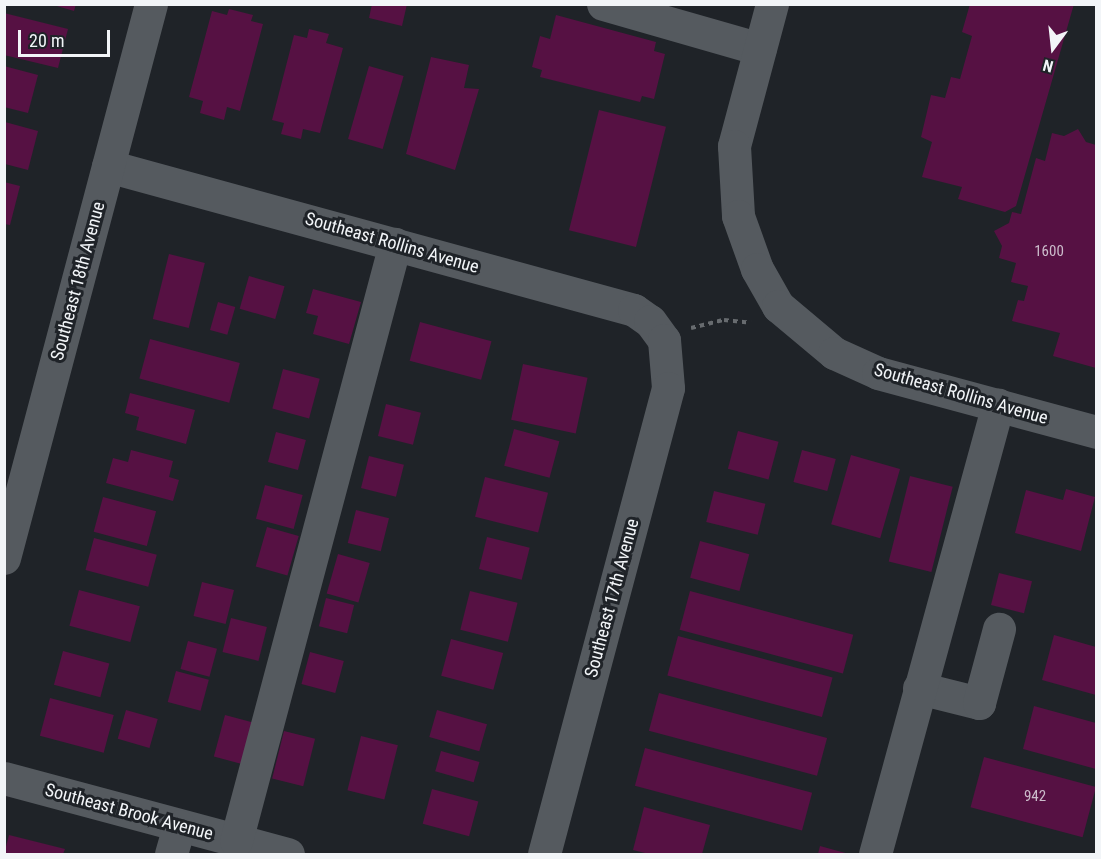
<!DOCTYPE html>
<style>
body{margin:0}
#map{position:relative;width:1101px;height:859px;overflow:hidden;background:#1f2328;font-family:"Roboto Condensed",sans-serif}
div>[style]{position:absolute}
.building>*{inset:0;background:#561143;transform-origin:0 0}
.path>*{height:4px;margin-top:-2px;transform-origin:0;background:repeating-linear-gradient(90deg,#676b6f 0 4.5px,transparent 0 9px)}
.minor>*{height:33px;margin:-16.5px;padding:0 16.5px;transform-origin:16.5px;border-radius:16.5px;background:#555a5f}
span{translate:-50% -50%;white-space:nowrap;text-align:center;line-height:1.15;-webkit-text-stroke:6px #1f2328;paint-order:stroke}
.number-label{font-size:15px;color:#cbbccb}
.number-label span{-webkit-text-stroke-width:0}
.street-label{font-size:18px;color:#f2f5f8}
.frame{position:absolute;inset:0;border:6px solid #f2f5f8;pointer-events:none}
.north{position:absolute;left:1023px;top:18px;width:60px;height:60px;-webkit-text-stroke:4px #1f2328;paint-order:stroke;rotate:195deg;font-size:16px;font-weight:700;line-height:24px;text-align:center;color:#f2f5f8}
.north::after{content:'';display:block;margin:auto;width:21px;height:27px;background:#f2f5f8;clip-path:polygon(50% 0,100% 100%,50% 72%,0 100%)}
.scale{position:absolute;left:18px;top:30px;width:92px;height:27px;box-sizing:border-box;border:3px solid #f2f5f8;border-top:0;padding-left:8px;font-size:18px;line-height:21px;white-space:nowrap;color:#f2f5f8;-webkit-text-stroke:4px #1f2328;paint-order:stroke}
</style>
<div id="map">
<div class="building">
<i style="clip-path:polygon(50px 4px,76px 4px,74px 11px)"></i>
<i style="clip-path:polygon(372px 4px,407px 4px,402px 26px,369px 18px)"></i>
<i style="clip-path:polygon(970px 4px,1074px 4px,1016px 206px,1005px 212px,958px 199px,962px 187px,922px 177px,932px 142px,921px 137px,931px 95px,945px 98px,951px 77px,960px 79px,972px 36px,962px 32px)"></i>
<i style="clip-path:polygon(229px 9px,253px 15px,251px 21px,263px 24px,240px 111px,227px 107px,224px 120px,200px 113px,203px 101px,189px 97px,212px 11px,227px 15px)"></i>
<i style="clip-path:polygon(4px 13px,68px 29px,58px 68px,4px 55px)"></i>
<i style="clip-path:polygon(556px 15px,656px 42px,654px 51px,665px 54px,654px 99px,642px 96px,640px 102px,540px 77px,542px 70px,532px 67px,540px 36px,550px 39px)"></i>
<i style="clip-path:polygon(309px 29px,329px 34px,326px 43px,343px 48px,320px 133px,303px 129px,301px 139px,281px 134px,284px 123px,272px 120px,294px 35px,307px 38px)"></i>
<i style="clip-path:polygon(431px 57px,469px 65px,464px 88px,479px 89px,455px 170px,406px 154px)"></i>
<i style="clip-path:polygon(4px 66px,38px 75px,28px 113px,4px 107px)"></i>
<i style="left:369px;top:66px;width:36px;height:76px;rotate:16deg"></i>
<i style="left:599px;top:110px;width:69px;height:124px;rotate:14deg"></i>
<i style="clip-path:polygon(5px 122px,38px 131px,28px 170px,5px 164px)"></i>
<i style="clip-path:polygon(1078px 129px,1086px 142px,1096px 145px,1096px 368px,1053px 356px,1060px 333px,1012px 321px,1018px 300px,1024px 301px,1028px 286px,1011px 282px,1016px 263px,999px 258px,1002px 246px,994px 231px,1009px 223px,1012px 212px,1021px 214px,1036px 158px,1045px 161px,1052px 133px,1064px 136px)"></i>
<i style="clip-path:polygon(4px 182px,20px 186px,10px 225px,4px 224px)"></i>
<i style="left:169px;top:254px;width:37px;height:67px;rotate:14deg"></i>
<i style="left:249px;top:276px;width:37px;height:34px;rotate:16deg"></i>
<i style="clip-path:polygon(313px 289px,361px 302px,349px 344px,313px 334px,318px 316px,306px 313px)"></i>
<i style="left:218px;top:302px;width:18px;height:29px;rotate:16deg"></i>
<i style="left:420px;top:322px;width:74px;height:40px;rotate:15deg"></i>
<i style="left:150px;top:339px;width:93px;height:41px;rotate:15deg"></i>
<i style="left:523px;top:364px;width:66px;height:57px;rotate:12deg"></i>
<i style="left:283px;top:369px;width:38px;height:41px;rotate:15deg"></i>
<i style="clip-path:polygon(130px 393px,195px 410px,186px 444px,136px 430px,139px 417px,125px 413px)"></i>
<i style="left:386px;top:404px;width:36px;height:33px;rotate:14deg"></i>
<i style="left:514px;top:429px;width:47px;height:38px;rotate:15deg"></i>
<i style="left:738px;top:431px;width:42px;height:39px;rotate:15deg"></i>
<i style="left:276px;top:432px;width:31px;height:31px;rotate:15deg"></i>
<i style="clip-path:polygon(131px 450px,173px 461px,169px 477px,179px 480px,173px 501px,106px 483px,113px 458px,128px 462px)"></i>
<i style="left:802px;top:450px;width:35px;height:33px;rotate:15deg"></i>
<i style="left:851px;top:455px;width:51px;height:72px;rotate:16deg"></i>
<i style="left:369px;top:456px;width:36px;height:33px;rotate:14deg"></i>
<i style="left:910px;top:476px;width:44px;height:88px;rotate:14deg"></i>
<i style="left:485px;top:477px;width:65px;height:41px;rotate:14deg"></i>
<i style="left:265px;top:485px;width:39px;height:35px;rotate:15deg"></i>
<i style="clip-path:polygon(1066px 489px,1095px 497px,1081px 551px,1015px 533px,1026px 490px,1063px 500px)"></i>
<i style="left:714px;top:491px;width:53px;height:32px;rotate:14deg"></i>
<i style="left:103px;top:497px;width:55px;height:36px;rotate:15deg"></i>
<i style="left:356px;top:510px;width:34px;height:34px;rotate:14deg"></i>
<i style="left:267px;top:527px;width:33px;height:41px;rotate:16deg"></i>
<i style="left:487px;top:537px;width:44px;height:33px;rotate:14deg"></i>
<i style="left:94px;top:538px;width:65px;height:33px;rotate:15deg"></i>
<i style="left:700px;top:541px;width:51px;height:38px;rotate:15deg"></i>
<i style="left:338px;top:554px;width:33px;height:41px;rotate:16deg"></i>
<i style="left:999px;top:573px;width:34px;height:33px;rotate:14deg"></i>
<i style="left:202px;top:582px;width:33px;height:35px;rotate:14deg"></i>
<i style="left:79px;top:590px;width:63px;height:37px;rotate:15deg"></i>
<i style="left:470px;top:591px;width:49px;height:40px;rotate:14deg"></i>
<i style="left:690px;top:591px;width:169px;height:40px;rotate:15deg"></i>
<i style="left:326px;top:598px;width:29px;height:29px;rotate:14deg"></i>
<i style="left:231px;top:618px;width:37px;height:35px;rotate:14deg"></i>
<i style="clip-path:polygon(1054px 635px,1096px 647px,1096px 695px,1042px 680px)"></i>
<i style="left:678px;top:636px;width:160px;height:41px;rotate:15deg"></i>
<i style="left:451px;top:639px;width:54px;height:38px;rotate:15deg"></i>
<i style="left:188px;top:641px;width:30px;height:29px;rotate:15deg"></i>
<i style="left:63px;top:651px;width:48px;height:35px;rotate:15deg"></i>
<i style="left:310px;top:652px;width:35px;height:33px;rotate:15deg"></i>
<i style="left:176px;top:671px;width:34px;height:32px;rotate:15deg"></i>
<i style="left:659px;top:693px;width:174px;height:39px;rotate:15deg"></i>
<i style="left:50px;top:698px;width:66px;height:39px;rotate:15deg"></i>
<i style="clip-path:polygon(1034px 706px,1096px 723px,1096px 769px,1023px 749px)"></i>
<i style="left:126px;top:710px;width:33px;height:30px;rotate:16deg"></i>
<i style="left:437px;top:710px;width:52px;height:28px;rotate:16deg"></i>
<i style="left:225px;top:715px;width:30px;height:43px;rotate:15deg"></i>
<i style="left:284px;top:731px;width:32px;height:49px;rotate:14deg"></i>
<i style="left:361px;top:736px;width:38px;height:56px;rotate:14deg"></i>
<i style="left:645px;top:748px;width:173px;height:39px;rotate:15deg"></i>
<i style="left:441px;top:751px;width:40px;height:21px;rotate:16deg"></i>
<i style="left:984px;top:757px;width:116px;height:52px;rotate:15deg"></i>
<i style="left:432px;top:789px;width:48px;height:36px;rotate:15deg"></i>
<i style="clip-path:polygon(644px 807px,710px 825px,702px 854px,649px 854px,633px 850px)"></i>
<i style="clip-path:polygon(9px 835px,65px 849px,63px 854px,4px 854px)"></i>
<i style="clip-path:polygon(820px 846px,849px 854px,818px 854px)"></i>
</div>
<div class="path">
<i style="left:691px;top:328px;width:34px;rotate:-14deg"></i>
<i style="left:724px;top:320px;width:27px;rotate:6deg"></i>
</div>
<div class="minor">
<i style="left:603px;top:4px;width:163px;rotate:16deg"></i>
<i style="left:772px;top:4px;width:147px;rotate:105deg"></i>
<i style="left:734px;top:146px;width:70px;rotate:86.7deg"></i>
<i style="left:738px;top:216px;width:56px;rotate:70.3deg"></i>
<i style="left:757px;top:269px;width:43px;rotate:60.4deg"></i>
<i style="left:778px;top:306px;width:73px;rotate:40deg"></i>
<i style="left:834px;top:353px;width:48px;rotate:24.4deg"></i>
<i style="left:878px;top:373px;width:226px;rotate:15.1deg"></i>
<i style="left:108px;top:166px;width:545px;rotate:15.31deg"></i>
<i style="left:634px;top:310px;width:19px;rotate:35deg"></i>
<i style="left:650px;top:321px;width:24px;rotate:54deg"></i>
<i style="left:664px;top:340px;width:48px;rotate:85.2deg"></i>
<i style="left:668px;top:388px;width:482px;rotate:104.9deg"></i>
<i style="left:4px;top:558px;width:573px;rotate:-75.14deg"></i>
<i style="left:919px;top:688px;width:62px;rotate:14deg"></i>
<i style="left:979px;top:703px;width:77px;rotate:-74.9deg"></i>
<i style="left:4px;top:778px;width:294px;rotate:15deg"></i>
<i style="left:236px;top:841px;width:618px;rotate:-75.09deg"></i>
<i style="left:171px;top:854px;width:29px;rotate:-74deg"></i>
<i style="left:875px;top:854px;width:466px;rotate:-74.7deg"></i>
</div>
<div class="number-label">
<span style="left:1049px;top:252px">1600</span>
<span style="left:1035px;top:797px">942</span>
</div>
<div class="street-label">
<span style="left:392px;top:243px;rotate:16deg">Southeast Rollins Avenue</span>
<span style="left:78px;top:281px;rotate:-75deg">Southeast 18th Avenue</span>
<span style="left:961px;top:394px;rotate:16deg">Southeast Rollins Avenue</span>
<span style="left:612px;top:598px;rotate:-75deg">Southeast 17th Avenue</span>
<span style="left:129px;top:812px;rotate:15deg">Southeast Brook Avenue</span>
</div>
<div class="frame"></div>
<div class="north">N</div>
<div class="scale">20 m</div>
</div>
